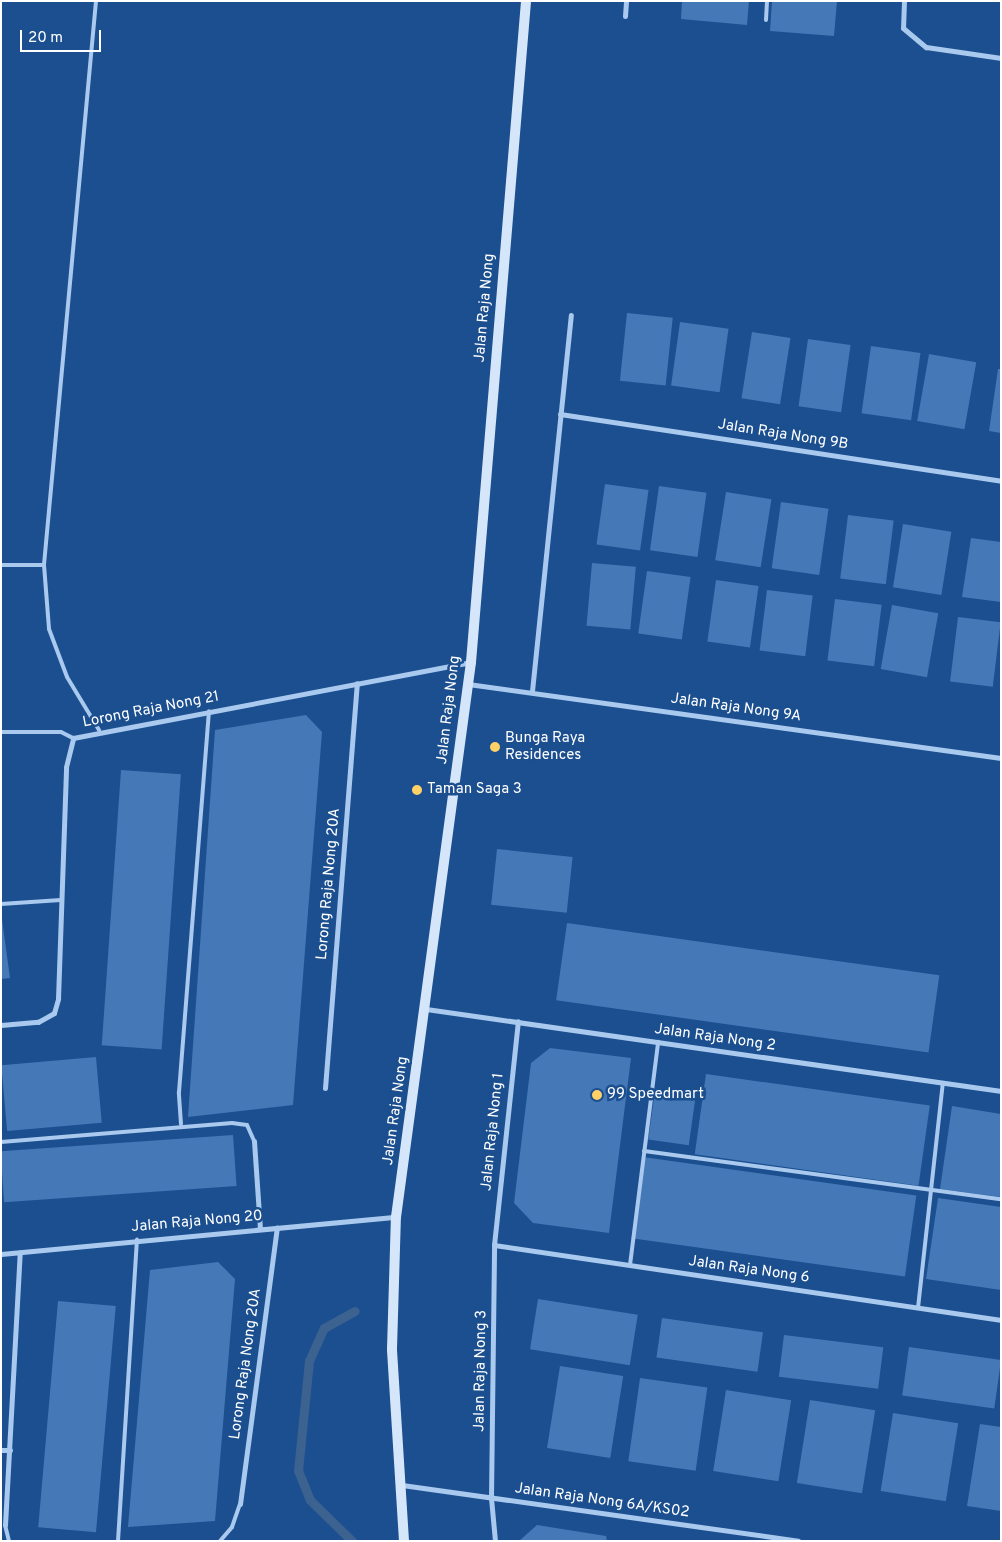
<!DOCTYPE html>
<style>
body{margin:0}
#map{position:relative;width:1002px;height:1542px;overflow:hidden;background:#1b4f8f;font-family:Overpass,sans-serif}
div>[style]{position:absolute}
.stream>*{height:9px;margin:-4.5px;padding:0 4.5px;transform-origin:4.5px;border-radius:4.5px;background:#3c6290}
.building>*{inset:0;background:#4478b7;transform-origin:0 0}
.lane>*{height:4px;margin:-2px;padding:0 2px;transform-origin:2px;border-radius:2px;background:#a9c9ee}
.street>*{height:5px;margin:-2.5px;padding:0 2.5px;transform-origin:2.5px;border-radius:2.5px;background:#a9c9ee}
.secondary>*{height:10px;margin:-5px;padding:0 5px;transform-origin:5px;border-radius:5px;background:#d6e6fa}
.dots>*{width:14px;height:14px;translate:-50% -50%;box-sizing:border-box;border:2px solid #1b4f8f;border-radius:50%}
span{translate:-50% -50%;white-space:nowrap;text-align:center;line-height:1.15;-webkit-text-stroke:5px #1b4f8f;paint-order:stroke}
.street-label{font-size:15px;color:#fff}
.poi-label{font-size:15px;color:#fff}
.left{translate:0 -50%;text-align:left}
.frame{position:absolute;inset:0;border:2px solid #fff;pointer-events:none}
.scale{position:absolute;left:20px;top:30px;width:81px;height:22px;box-sizing:border-box;border:2px solid #fff;border-top:0;padding-left:6px;font-size:15px;line-height:18px;white-space:nowrap;color:#fff;-webkit-text-stroke:4px #1b4f8f;paint-order:stroke}
</style>
<div id="map">
<div class="stream">
<i style="left:352px;top:1541px;width:59px;rotate:-135.7deg"></i>
<i style="left:310px;top:1500px;width:31px;rotate:-112deg"></i>
<i style="left:298px;top:1471px;width:111px;rotate:-84.3deg"></i>
<i style="left:309px;top:1361px;width:36px;rotate:-66deg"></i>
<i style="left:324px;top:1328px;width:35px;rotate:-29deg"></i>
</div>
<div class="building">
<i style="clip-path:polygon(682px 1px,749px 1px,747px 25px,681px 19px)"></i>
<i style="clip-path:polygon(772px 1px,837px 1px,834px 36px,770px 31px)"></i>
<i style="left:627px;top:313px;width:46px;height:68px;rotate:6deg"></i>
<i style="left:680px;top:322px;width:49px;height:64px;rotate:8deg"></i>
<i style="left:752px;top:332px;width:39px;height:67px;rotate:9deg"></i>
<i style="left:808px;top:339px;width:43px;height:68px;rotate:8deg"></i>
<i style="left:871px;top:346px;width:50px;height:68px;rotate:8deg"></i>
<i style="left:929px;top:354px;width:48px;height:68px;rotate:10deg"></i>
<i style="clip-path:polygon(998px 369px,1001px 369px,1001px 433px,989px 431px)"></i>
<i style="left:605px;top:484px;width:44px;height:61px;rotate:8deg"></i>
<i style="left:659px;top:486px;width:48px;height:65px;rotate:8deg"></i>
<i style="left:726px;top:492px;width:46px;height:69px;rotate:9deg"></i>
<i style="left:781px;top:502px;width:48px;height:67px;rotate:8deg"></i>
<i style="left:848px;top:515px;width:46px;height:64px;rotate:7deg"></i>
<i style="left:903px;top:524px;width:49px;height:64px;rotate:9deg"></i>
<i style="clip-path:polygon(971px 538px,1001px 542px,1001px 602px,962px 597px)"></i>
<i style="left:592px;top:563px;width:44px;height:63px;rotate:5deg"></i>
<i style="left:647px;top:571px;width:44px;height:63px;rotate:8deg"></i>
<i style="left:716px;top:580px;width:43px;height:62px;rotate:8deg"></i>
<i style="left:767px;top:590px;width:46px;height:61px;rotate:7deg"></i>
<i style="left:835px;top:599px;width:47px;height:62px;rotate:7deg"></i>
<i style="left:892px;top:605px;width:47px;height:65px;rotate:10deg"></i>
<i style="left:958px;top:617px;width:43px;height:65px;rotate:7deg"></i>
<i style="clip-path:polygon(306px 715px,322px 732px,293px 1105px,188px 1117px,215px 730px)"></i>
<i style="left:121px;top:770px;width:60px;height:276px;rotate:4deg"></i>
<i style="left:497px;top:849px;width:76px;height:56px;rotate:6deg"></i>
<i style="clip-path:polygon(1px 912px,10px 978px,1px 979px)"></i>
<i style="left:567px;top:923px;width:376px;height:78px;rotate:8deg"></i>
<i style="clip-path:polygon(550px 1048px,631px 1058px,609px 1233px,533px 1223px,514px 1203px,531px 1063px)"></i>
<i style="left:96px;top:1057px;width:66px;height:95px;rotate:85deg"></i>
<i style="left:706px;top:1074px;width:226px;height:81px;rotate:8deg"></i>
<i style="left:655px;top:1091px;width:41px;height:49px;rotate:8deg"></i>
<i style="clip-path:polygon(952px 1106px,1001px 1114px,1001px 1197px,940px 1189px)"></i>
<i style="left:233px;top:1135px;width:51px;height:233px;rotate:86deg"></i>
<i style="left:643px;top:1157px;width:276px;height:82px;rotate:8deg"></i>
<i style="clip-path:polygon(938px 1198px,1001px 1207px,1001px 1290px,926px 1279px)"></i>
<i style="clip-path:polygon(218px 1262px,235px 1279px,215px 1521px,128px 1527px,150px 1270px)"></i>
<i style="left:538px;top:1299px;width:101px;height:51px;rotate:9deg"></i>
<i style="left:58px;top:1301px;width:58px;height:227px;rotate:5deg"></i>
<i style="left:662px;top:1318px;width:102px;height:40px;rotate:8deg"></i>
<i style="left:784px;top:1335px;width:100px;height:42px;rotate:7deg"></i>
<i style="left:909px;top:1347px;width:93px;height:49px;rotate:8deg"></i>
<i style="left:560px;top:1366px;width:64px;height:83px;rotate:9deg"></i>
<i style="left:640px;top:1378px;width:68px;height:84px;rotate:8deg"></i>
<i style="left:726px;top:1390px;width:66px;height:82px;rotate:9deg"></i>
<i style="left:810px;top:1400px;width:66px;height:84px;rotate:9deg"></i>
<i style="left:893px;top:1413px;width:66px;height:79px;rotate:9deg"></i>
<i style="clip-path:polygon(980px 1424px,1001px 1427px,1001px 1511px,967px 1506px)"></i>
<i style="clip-path:polygon(537px 1525px,606px 1536px,607px 1541px,519px 1541px)"></i>
</div>
<div class="lane">
<i style="left:96px;top:1px;width:566px;rotate:95.27deg"></i>
<i style="left:44px;top:565px;width:64px;rotate:85.5deg"></i>
<i style="left:49px;top:629px;width:51px;rotate:69.4deg"></i>
<i style="left:67px;top:677px;width:62px;rotate:58.9deg"></i>
<i style="left:766px;top:20px;width:19px;rotate:-87deg"></i>
<i style="left:1px;top:565px;width:43px"></i>
<i style="left:1px;top:732px;width:60px"></i>
<i style="left:61px;top:732px;width:13px;rotate:27deg"></i>
<i style="left:1px;top:904px;width:60px;rotate:-3.8deg"></i>
<i style="left:181px;top:1124px;width:32px;rotate:-94deg"></i>
<i style="left:179px;top:1092px;width:382px;rotate:-85.5deg"></i>
<i style="left:1px;top:1142px;width:232px;rotate:-4.7deg"></i>
<i style="left:232px;top:1123px;width:15px;rotate:8deg"></i>
<i style="left:247px;top:1125px;width:17px;rotate:66deg"></i>
<i style="left:644px;top:1151px;width:360px;rotate:7.7deg"></i>
<i style="left:630px;top:1265px;width:225px;rotate:-82.8deg"></i>
<i style="left:918px;top:1308px;width:226px;rotate:-83.7deg"></i>
<i style="left:5px;top:1525px;width:16px;rotate:76deg"></i>
<i style="left:118px;top:1541px;width:302px;rotate:-86.4deg"></i>
<i style="left:220px;top:1541px;width:18px;rotate:-49deg"></i>
<i style="left:232px;top:1527px;width:24px;rotate:-71deg"></i>
</div>
<div class="street">
<i style="left:904px;top:1px;width:27px;rotate:92deg"></i>
<i style="left:903px;top:28px;width:30px;rotate:40deg"></i>
<i style="left:926px;top:47px;width:76px;rotate:8.3deg"></i>
<i style="left:625px;top:16px;width:15px;rotate:-86deg"></i>
<i style="left:560px;top:414px;width:446px;rotate:8.6deg"></i>
<i style="left:468px;top:684px;width:538px;rotate:7.9deg"></i>
<i style="left:532px;top:691px;width:378px;rotate:-84.1deg"></i>
<i style="left:426px;top:1009px;width:581px;rotate:8.12deg"></i>
<i style="left:1px;top:1025px;width:37px;rotate:-5deg"></i>
<i style="left:38px;top:1022px;width:18px;rotate:-29deg"></i>
<i style="left:54px;top:1013px;width:15px;rotate:-74deg"></i>
<i style="left:58px;top:999px;width:232px;rotate:-88deg"></i>
<i style="left:66px;top:767px;width:30px;rotate:-76deg"></i>
<i style="left:73px;top:738px;width:404px;rotate:-10.8deg"></i>
<i style="left:325px;top:1088px;width:406px;rotate:-85.5deg"></i>
<i style="left:254px;top:1141px;width:88px;rotate:86.1deg"></i>
<i style="left:494px;top:1245px;width:513px;rotate:8.41deg"></i>
<i style="left:1px;top:1254px;width:397px;rotate:-5.4deg"></i>
<i style="left:1px;top:1450px;width:9px"></i>
<i style="left:402px;top:1485px;width:400px;rotate:8deg"></i>
<i style="left:240px;top:1504px;width:279px;rotate:-82.4deg"></i>
<i style="left:5px;top:1525px;width:273px;rotate:-86.9deg"></i>
<i style="left:495px;top:1541px;width:43px;rotate:-95.3deg"></i>
<i style="left:491px;top:1498px;width:253px;rotate:-89.3deg"></i>
<i style="left:494px;top:1245px;width:225px;rotate:-83.9deg"></i>
</div>
<div class="secondary">
<i style="left:404px;top:1541px;width:192px;rotate:-93.6deg"></i>
<i style="left:392px;top:1349px;width:132px;rotate:-88.3deg"></i>
<i style="left:396px;top:1217px;width:560px;rotate:-82.3deg"></i>
<i style="left:471px;top:662px;width:663px;rotate:-85.24deg"></i>
</div>
<div class="dots">
<i style="left:495px;top:747px;background:#ffd166"></i>
<i style="left:417px;top:790px;background:#ffd166"></i>
<i style="left:597px;top:1095px;background:#ffd166"></i>
</div>
<div class="street-label">
<span style="left:485px;top:308px;rotate:-85deg">Jalan Raja Nong</span>
<span style="left:783px;top:435px;rotate:9deg">Jalan Raja Nong 9B</span>
<span style="left:736px;top:708px;rotate:8deg">Jalan Raja Nong 9A</span>
<span style="left:151px;top:710px;rotate:-11deg">Lorong Raja Nong 21</span>
<span style="left:449px;top:710px;rotate:-83deg">Jalan Raja Nong</span>
<span style="left:329px;top:884px;rotate:-85deg">Lorong Raja Nong 20A</span>
<span style="left:715px;top:1038px;rotate:8deg">Jalan Raja Nong 2</span>
<span style="left:396px;top:1111px;rotate:-82deg">Jalan Raja Nong</span>
<span style="left:493px;top:1132px;rotate:-84deg">Jalan Raja Nong 1</span>
<span style="left:197px;top:1222px;rotate:-5deg">Jalan Raja Nong 20</span>
<span style="left:749px;top:1270px;rotate:8deg">Jalan Raja Nong 6</span>
<span style="left:246px;top:1364px;rotate:-82deg">Lorong Raja Nong 20A</span>
<span style="left:481px;top:1371px;rotate:-89deg">Jalan Raja Nong 3</span>
<span style="left:602px;top:1501px;rotate:8deg">Jalan Raja Nong 6A/KS02</span>
</div>
<div class="poi-label">
<span class="left" style="left:505px;top:747px">Bunga Raya<br>Residences</span>
<span class="left" style="left:427px;top:790px">Taman Saga 3</span>
<span class="left" style="left:607px;top:1095px">99 Speedmart</span>
</div>
<div class="frame"></div>
<div class="scale">20 m</div>
</div>
